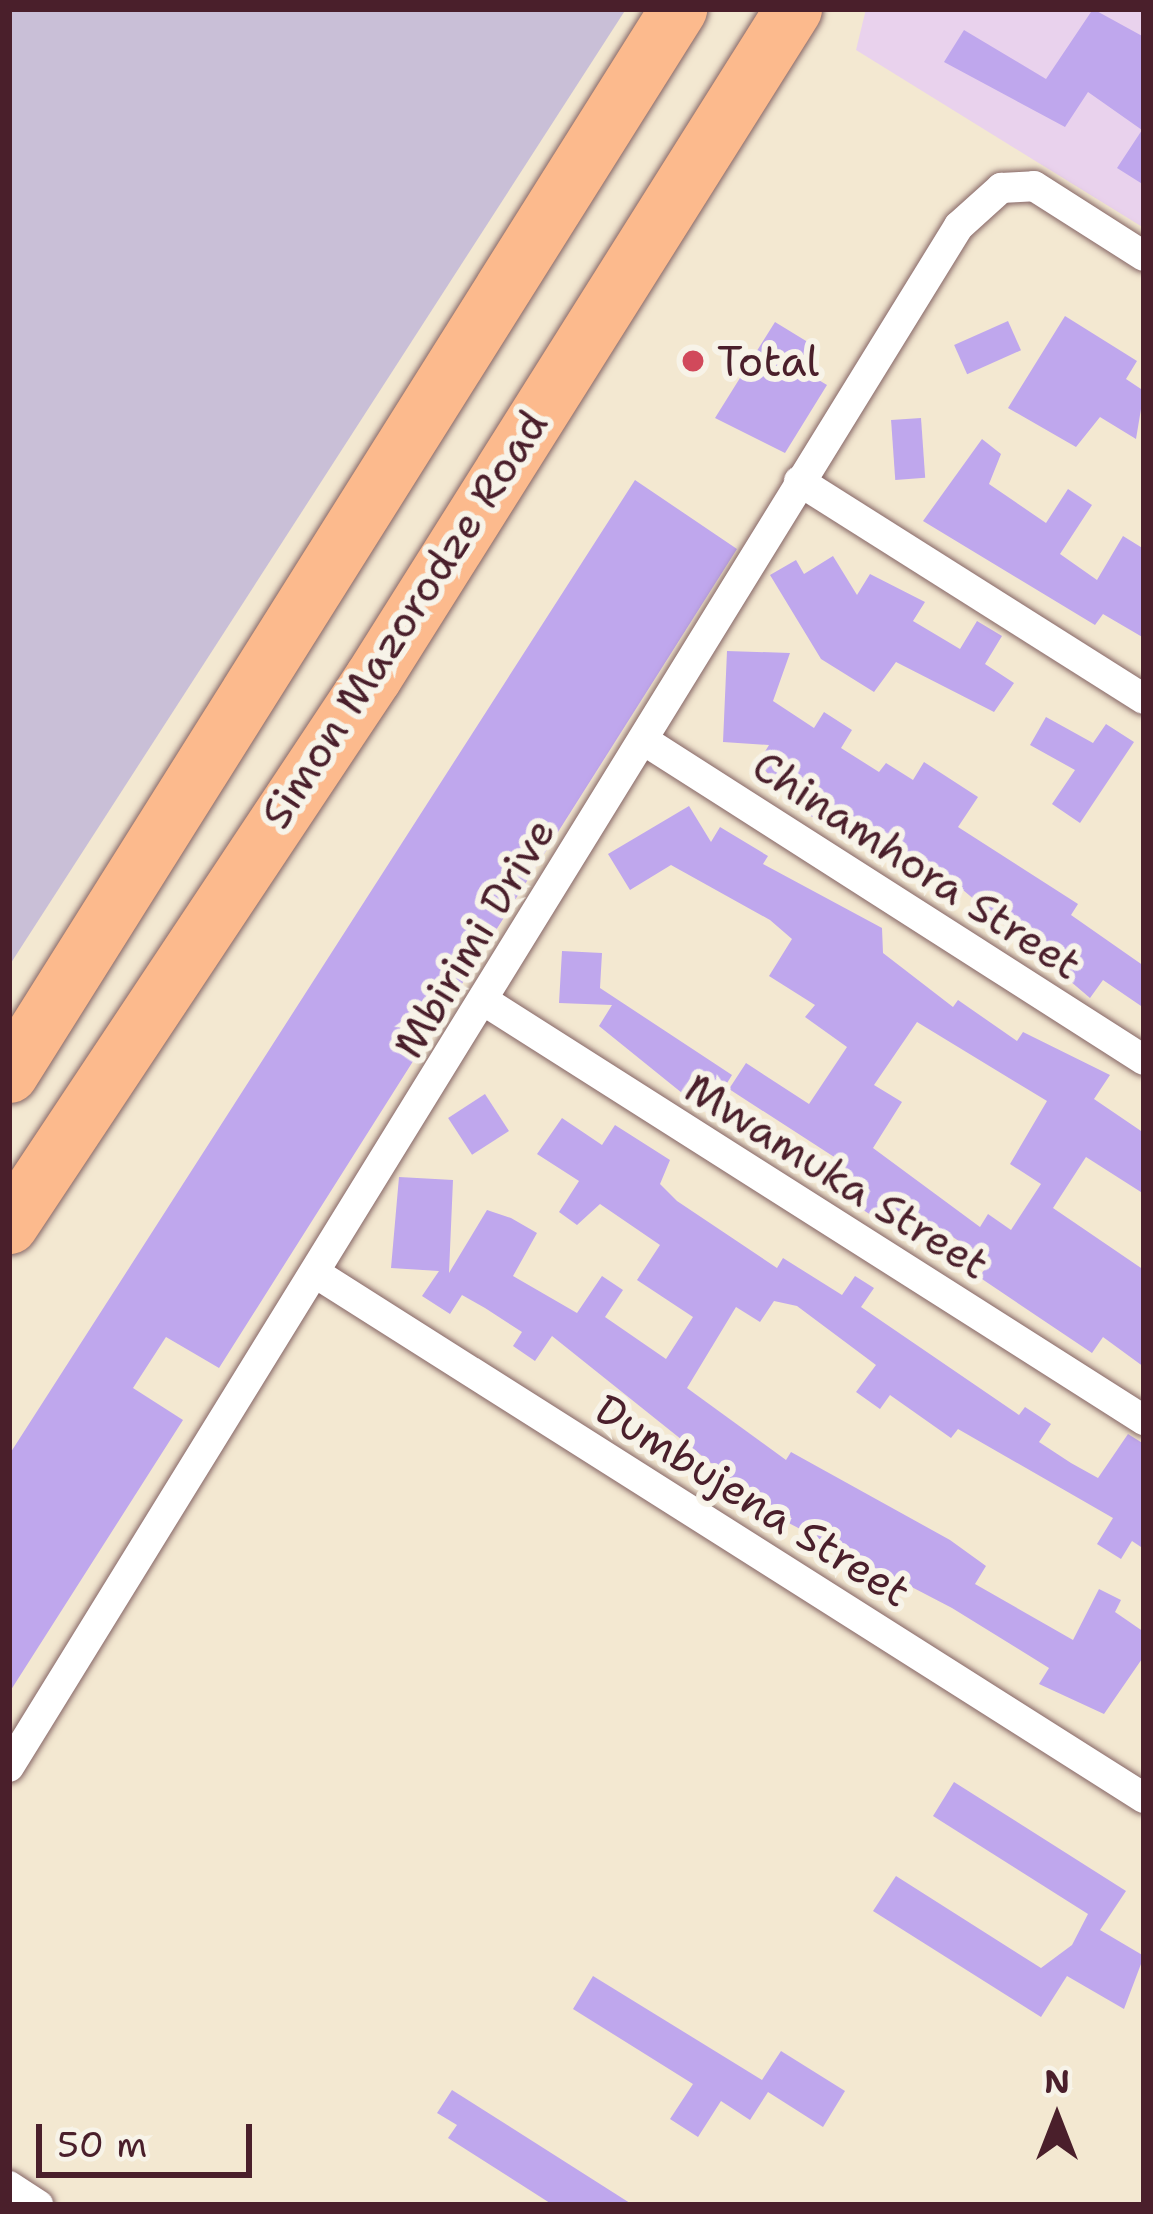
<!DOCTYPE html>
<style>
body{margin:0}
#map{position:relative;width:1153px;height:2214px;overflow:hidden;background:#f3e8d1;font-family:"Shantell Sans",sans-serif}
div>[style]{position:absolute}
.built>*{inset:0;background:#e9d2ed}
.industrial>*{inset:0;background:#c9bfd7}
.building>*{inset:0;background:#bfa7ed;transform-origin:0 0}
.roads{filter:drop-shadow(0 0 3px #856565) drop-shadow(0 0 3px #856565)}
.street>*{height:30px;margin:-15px;padding:0 15px;transform-origin:15px;border-radius:15px;background:#fff}
.highway>*{height:57px;margin:-28.5px;padding:0 28.5px;transform-origin:28.5px;border-radius:28.5px;background:#fcba8d}
.dots>*{width:33px;height:33px;translate:-50% -50%;box-sizing:border-box;border:6px solid #f7f3e8;border-radius:50%}
span{translate:-50% -50%;white-space:nowrap;text-align:center;line-height:1.15;-webkit-text-stroke:12px #f7f3e8;paint-order:stroke}
.poi-label{font-size:42px;color:#4a1f2b}
.left{translate:0 -50%;text-align:left}
.street-label{font-size:42px;color:#4a1f2b}
.frame{position:absolute;inset:0;border:12px solid #4a1f2b;pointer-events:none}
.north{position:absolute;left:997px;top:2058px;width:120px;height:120px;-webkit-text-stroke:9px #f7f3e8;paint-order:stroke;rotate:0deg;font-size:33px;font-weight:700;line-height:48px;text-align:center;color:#4a1f2b}
.north::after{content:'';display:block;margin:auto;width:42px;height:54px;background:#4a1f2b;clip-path:polygon(50% 0,100% 100%,50% 72%,0 100%)}
.scale{position:absolute;left:36px;top:2124px;width:216px;height:54px;box-sizing:border-box;border:6px solid #4a1f2b;border-top:0;padding-left:15px;font-size:36px;line-height:42px;white-space:nowrap;color:#4a1f2b;-webkit-text-stroke:9px #f7f3e8;paint-order:stroke}
</style>
<div id="map">
<div class="built">
<i style="clip-path:polygon(866px 9px,1144px 9px,1144px 228px,856px 50px)"></i>
</div>
<div class="industrial">
<i style="clip-path:polygon(9px 9px,626px 9px,9px 966px)"></i>
</div>
<div class="building">
<i style="clip-path:polygon(1093px 9px,1144px 37px,1144px 185px,1117px 168px,1142px 130px,1088px 92px,1065px 127px,944px 62px,964px 30px,1046px 79px)"></i>
<i style="clip-path:polygon(1065px 316px,1137px 361px,1126px 379px,1144px 391px,1136px 439px,1100px 417px,1076px 447px,1008px 408px)"></i>
<i style="left:1008px;top:321px;width:32px;height:59px;rotate:66deg"></i>
<i style="clip-path:polygon(775px 322px,811px 344px,797px 367px,827px 385px,785px 453px,715px 418px)"></i>
<i style="left:921px;top:418px;width:60px;height:30px;rotate:86deg"></i>
<i style="clip-path:polygon(982px 439px,1001px 454px,989px 484px,1046px 523px,1068px 489px,1092px 505px,1060px 554px,1097px 580px,1123px 536px,1144px 549px,1144px 638px,1103px 614px,1095px 625px,923px 521px)"></i>
<i style="clip-path:polygon(635px 480px,737px 549px,219px 1368px,166px 1337px,133px 1388px,183px 1420px,9px 1693px,9px 1455px)"></i>
<i style="clip-path:polygon(833px 556px,857px 595px,870px 574px,925px 602px,913px 621px,960px 649px,977px 621px,1002px 636px,985px 664px,1014px 683px,994px 712px,896px 662px,874px 692px,821px 659px,770px 575px,796px 560px,804px 574px)"></i>
<i style="clip-path:polygon(727px 651px,790px 653px,773px 701px,814px 728px,824px 712px,852px 730px,841px 748px,879px 772px,886px 763px,913px 780px,924px 762px,978px 797px,958px 827px,1078px 904px,1071px 915px,1144px 966px,1144px 1008px,1103px 980px,1090px 998px,929px 861px,917px 881px,897px 869px,904px 857px,808px 815px,758px 763px,769px 745px,723px 742px)"></i>
<i style="clip-path:polygon(1046px 717px,1093px 743px,1106px 724px,1134px 742px,1080px 823px,1052px 804px,1075px 770px,1030px 745px)"></i>
<i style="clip-path:polygon(evenodd,689px 806px,711px 842px,720px 827px,768px 856px,763px 864px,882px 928px,883px 953px,953px 1007px,958px 1000px,1017px 1041px,1023px 1032px,1110px 1075px,1094px 1099px,1144px 1133px,1144px 1194px,1086px 1157px,1053px 1208px,1144px 1270px,1144px 1367px,1103px 1337px,1092px 1353px,979px 1277px,990px 1262px,938px 1227px,934px 1235px,884px 1202px,874px 1217px,854px 1204px,864px 1189px,839px 1173px,845px 1164px,729px 1089px,746px 1063px,809px 1104px,847px 1047px,805px 1017px,815px 1005px,769px 976px,792px 939px,770px 920px,671px 865px,630px 890px,608px 854px,689px 806px,917px 1022px,1047px 1101px,1010px 1164px,1041px 1184px,1011px 1230px,988px 1214px,980px 1227px,873px 1148px,902px 1102px,874px 1085px,917px 1022px)"></i>
<i style="clip-path:polygon(562px 951px,602px 953px,600px 988px,732px 1075px,708px 1114px,599px 1026px,612px 1005px,559px 1003px)"></i>
<i style="left:485px;top:1094px;width:44px;height:44px;rotate:57deg"></i>
<i style="clip-path:polygon(562px 1118px,602px 1145px,615px 1125px,670px 1160px,660px 1184px,677px 1201px,777px 1268px,783px 1258px,842px 1295px,855px 1276px,874px 1288px,861px 1307px,1019px 1415px,1025px 1407px,1051px 1424px,1039px 1442px,1071px 1463px,1098px 1478px,1128px 1434px,1144px 1444px,1144px 1549px,1132px 1541px,1121px 1559px,1097px 1544px,1113px 1518px,958px 1429px,951px 1438px,890px 1395px,880px 1409px,856px 1392px,876px 1365px,797px 1306px,774px 1301px,760px 1322px,736px 1307px,687px 1388px,786px 1460px,791px 1452px,950px 1540px,986px 1566px,975px 1584px,1073px 1640px,1099px 1589px,1121px 1600px,1115px 1612px,1144px 1632px,1144px 1656px,1104px 1714px,1039px 1684px,1049px 1668px,952px 1608px,781px 1519px,552px 1336px,535px 1361px,513px 1346px,522px 1332px,485px 1308px,462px 1295px,450px 1314px,422px 1296px,439px 1271px,391px 1268px,399px 1177px,453px 1180px,449px 1273px,487px 1210px,511px 1218px,537px 1233px,513px 1276px,577px 1313px,602px 1276px,623px 1290px,605px 1317px,666px 1359px,693px 1317px,637px 1280px,660px 1245px,600px 1204px,577px 1225px,559px 1212px,579px 1181px,537px 1154px)"></i>
<i style="clip-path:polygon(954px 1782px,1126px 1891px,1100px 1930px,1144px 1956px,1124px 2009px,1067px 1976px,1041px 2017px,873px 1911px,896px 1876px,1041px 1968px,1072px 1945px,1088px 1914px,933px 1816px)"></i>
<i style="clip-path:polygon(593px 1976px,762px 2080px,781px 2051px,845px 2091px,823px 2127px,768px 2092px,750px 2120px,721px 2101px,698px 2137px,670px 2119px,693px 2084px,573px 2009px)"></i>
<i style="clip-path:polygon(452px 2090px,633px 2205px,553px 2205px,448px 2138px,457px 2125px,437px 2113px)"></i>
</div>
<div class="roads">
<div class="street">
<i style="left:799px;top:481px;width:408px;rotate:32.3deg"></i>
<i style="left:645px;top:741px;width:592px;rotate:32.59deg"></i>
<i style="left:486px;top:1002px;width:780px;rotate:32.43deg"></i>
<i style="left:317px;top:1274px;width:979px;rotate:32.36deg"></i>
<i style="left:9px;top:1767px;width:1810px;rotate:-58.35deg"></i>
<i style="left:959px;top:226px;width:57px;rotate:-42.1deg"></i>
<i style="left:1001px;top:188px;width:33px;rotate:-3deg"></i>
<i style="left:1034px;top:186px;width:130px;rotate:32.5deg"></i>
<i style="left:9px;top:2186px;width:35px;rotate:33deg"></i>
</div>
<div class="highway">
<i style="left:9px;top:1074px;width:1258px;rotate:-57.86deg"></i>
<i style="left:9px;top:1225px;width:658px;rotate:-56.41deg"></i>
<i style="left:373px;top:677px;width:789px;rotate:-57.84deg"></i>
</div>
</div>
<div class="dots">
<i style="left:693px;top:361px;background:#d1495b"></i>
</div>
<div class="poi-label">
<span class="left" style="left:717px;top:361px">Total</span>
</div>
<div class="street-label">
<span style="left:404px;top:619px;rotate:-57deg">Simon Mazorodze Road</span>
<span style="left:917px;top:865px;rotate:33deg">Chinamhora Street</span>
<span style="left:474px;top:938px;rotate:-59deg">Mbirimi Drive</span>
<span style="left:837px;top:1176px;rotate:32deg">Mwamuka Street</span>
<span style="left:753px;top:1500px;rotate:32deg">Dumbujena Street</span>
</div>
<div class="frame"></div>
<div class="north">N</div>
<div class="scale">50 m</div>
</div>
